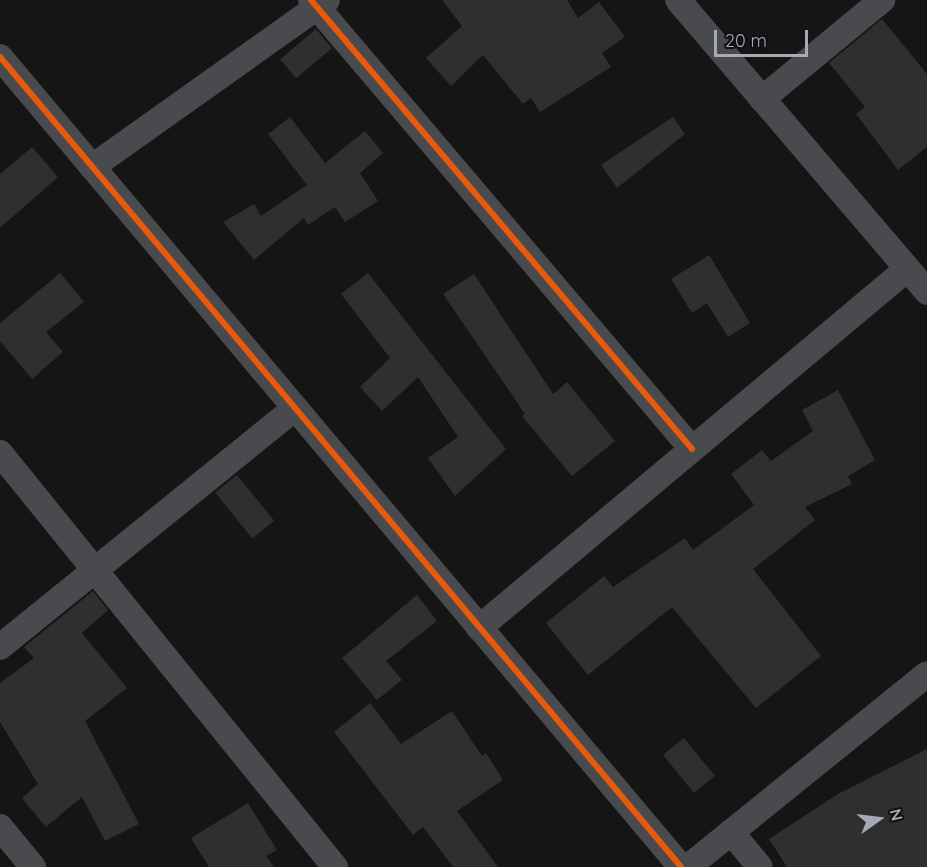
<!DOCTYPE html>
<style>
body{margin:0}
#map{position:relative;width:927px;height:867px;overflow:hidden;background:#151515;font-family:Quicksand,sans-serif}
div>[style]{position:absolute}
.building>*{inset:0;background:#2f2f30;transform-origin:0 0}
.street>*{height:26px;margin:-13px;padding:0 13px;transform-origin:13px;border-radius:13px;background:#494a4d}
.cycleway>*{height:6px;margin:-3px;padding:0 3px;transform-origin:3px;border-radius:3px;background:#e8590c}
span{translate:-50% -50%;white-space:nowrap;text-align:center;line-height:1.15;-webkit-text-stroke:4.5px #0f0f11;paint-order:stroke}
.north{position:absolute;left:849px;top:789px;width:60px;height:60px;-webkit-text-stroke:4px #0f0f11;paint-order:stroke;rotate:76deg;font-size:16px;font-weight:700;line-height:24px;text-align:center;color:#a7aab5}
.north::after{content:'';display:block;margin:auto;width:21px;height:27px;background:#a7aab5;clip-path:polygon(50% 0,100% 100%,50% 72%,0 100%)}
.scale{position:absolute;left:714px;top:30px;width:94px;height:27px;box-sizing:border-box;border:3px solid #a7aab5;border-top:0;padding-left:8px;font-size:18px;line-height:21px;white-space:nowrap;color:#a7aab5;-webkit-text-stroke:4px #0f0f11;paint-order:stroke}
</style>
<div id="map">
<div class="building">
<i style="clip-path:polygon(442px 0,567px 0,578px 18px,599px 2px,625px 37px,602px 53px,611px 67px,540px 112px,531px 98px,523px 104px,483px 55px,451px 86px,426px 58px,462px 26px)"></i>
<i style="clip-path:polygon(882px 19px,927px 74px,927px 147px,898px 170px,856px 114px,865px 107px,829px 63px)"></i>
<i style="left:316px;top:29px;width:25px;height:47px;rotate:50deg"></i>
<i style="clip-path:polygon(290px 117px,325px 163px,365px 131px,383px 153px,360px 173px,378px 201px,345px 222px,335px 207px,308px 225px,304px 218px,254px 260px,223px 222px,254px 204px,261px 216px,307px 185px,268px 134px)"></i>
<i style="clip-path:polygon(673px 117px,685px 134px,617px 188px,601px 165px)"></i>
<i style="clip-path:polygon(32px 147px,58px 177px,0 228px,0 174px)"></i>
<i style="clip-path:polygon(709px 255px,750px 323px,728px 337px,707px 303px,692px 313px,671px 279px)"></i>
<i style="clip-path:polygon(60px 273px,84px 302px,46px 332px,63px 352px,32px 379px,0 341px,0 323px)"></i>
<i style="clip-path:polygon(368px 273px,506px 449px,455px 496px,428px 458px,458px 437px,418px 377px,382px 411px,360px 387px,390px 358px,341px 294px)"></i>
<i style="clip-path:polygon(474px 274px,553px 394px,567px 382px,615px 441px,572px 476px,522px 416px,525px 414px,443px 294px)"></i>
<i style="clip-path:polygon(838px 390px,875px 460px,848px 476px,852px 484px,805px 507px,815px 520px,753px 569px,821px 656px,756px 708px,672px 607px,588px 675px,546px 623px,604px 576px,613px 587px,685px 538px,693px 550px,754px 505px,731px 474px,762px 450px,771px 461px,813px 431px,802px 410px)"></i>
<i style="left:237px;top:475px;width:59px;height:28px;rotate:51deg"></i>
<i style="clip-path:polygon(93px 591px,108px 610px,82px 633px,127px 688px,85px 721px,139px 824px,105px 841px,82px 797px,46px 827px,22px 798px,38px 784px,0 722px,0 683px,34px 658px,24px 647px)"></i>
<i style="clip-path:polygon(417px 595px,437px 621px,386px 661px,402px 680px,377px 700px,342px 658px)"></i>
<i style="clip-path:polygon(370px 703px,401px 744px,452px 711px,482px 756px,486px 753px,503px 780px,457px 811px,498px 867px,453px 867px,423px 827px,413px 835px,334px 732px)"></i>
<i style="left:684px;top:738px;width:49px;height:27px;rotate:51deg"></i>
<i style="clip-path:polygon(927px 749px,927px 867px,787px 867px,769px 839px,838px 794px)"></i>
<i style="clip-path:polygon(248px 803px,277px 850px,266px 856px,274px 867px,209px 867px,191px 838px)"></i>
</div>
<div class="street">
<i style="left:311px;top:0;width:589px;rotate:49.68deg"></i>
<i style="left:678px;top:0;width:384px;rotate:49.5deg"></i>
<i style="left:0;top:57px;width:1058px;rotate:49.94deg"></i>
<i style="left:762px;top:99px;width:156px;rotate:-39.5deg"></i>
<i style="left:92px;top:167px;width:288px;rotate:-35.4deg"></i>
<i style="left:0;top:453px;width:533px;rotate:51.02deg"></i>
<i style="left:479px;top:628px;width:559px;rotate:-39.99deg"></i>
<i style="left:0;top:647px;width:380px;rotate:-39deg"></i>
<i style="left:0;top:827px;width:52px;rotate:50.5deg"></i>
<i style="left:731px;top:832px;width:45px;rotate:50.4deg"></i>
<i style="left:688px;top:867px;width:307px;rotate:-38.9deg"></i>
</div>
<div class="cycleway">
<i style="left:311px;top:0;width:589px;rotate:49.68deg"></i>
<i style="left:0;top:57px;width:1058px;rotate:49.94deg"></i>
</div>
<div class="north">N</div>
<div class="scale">20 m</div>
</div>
